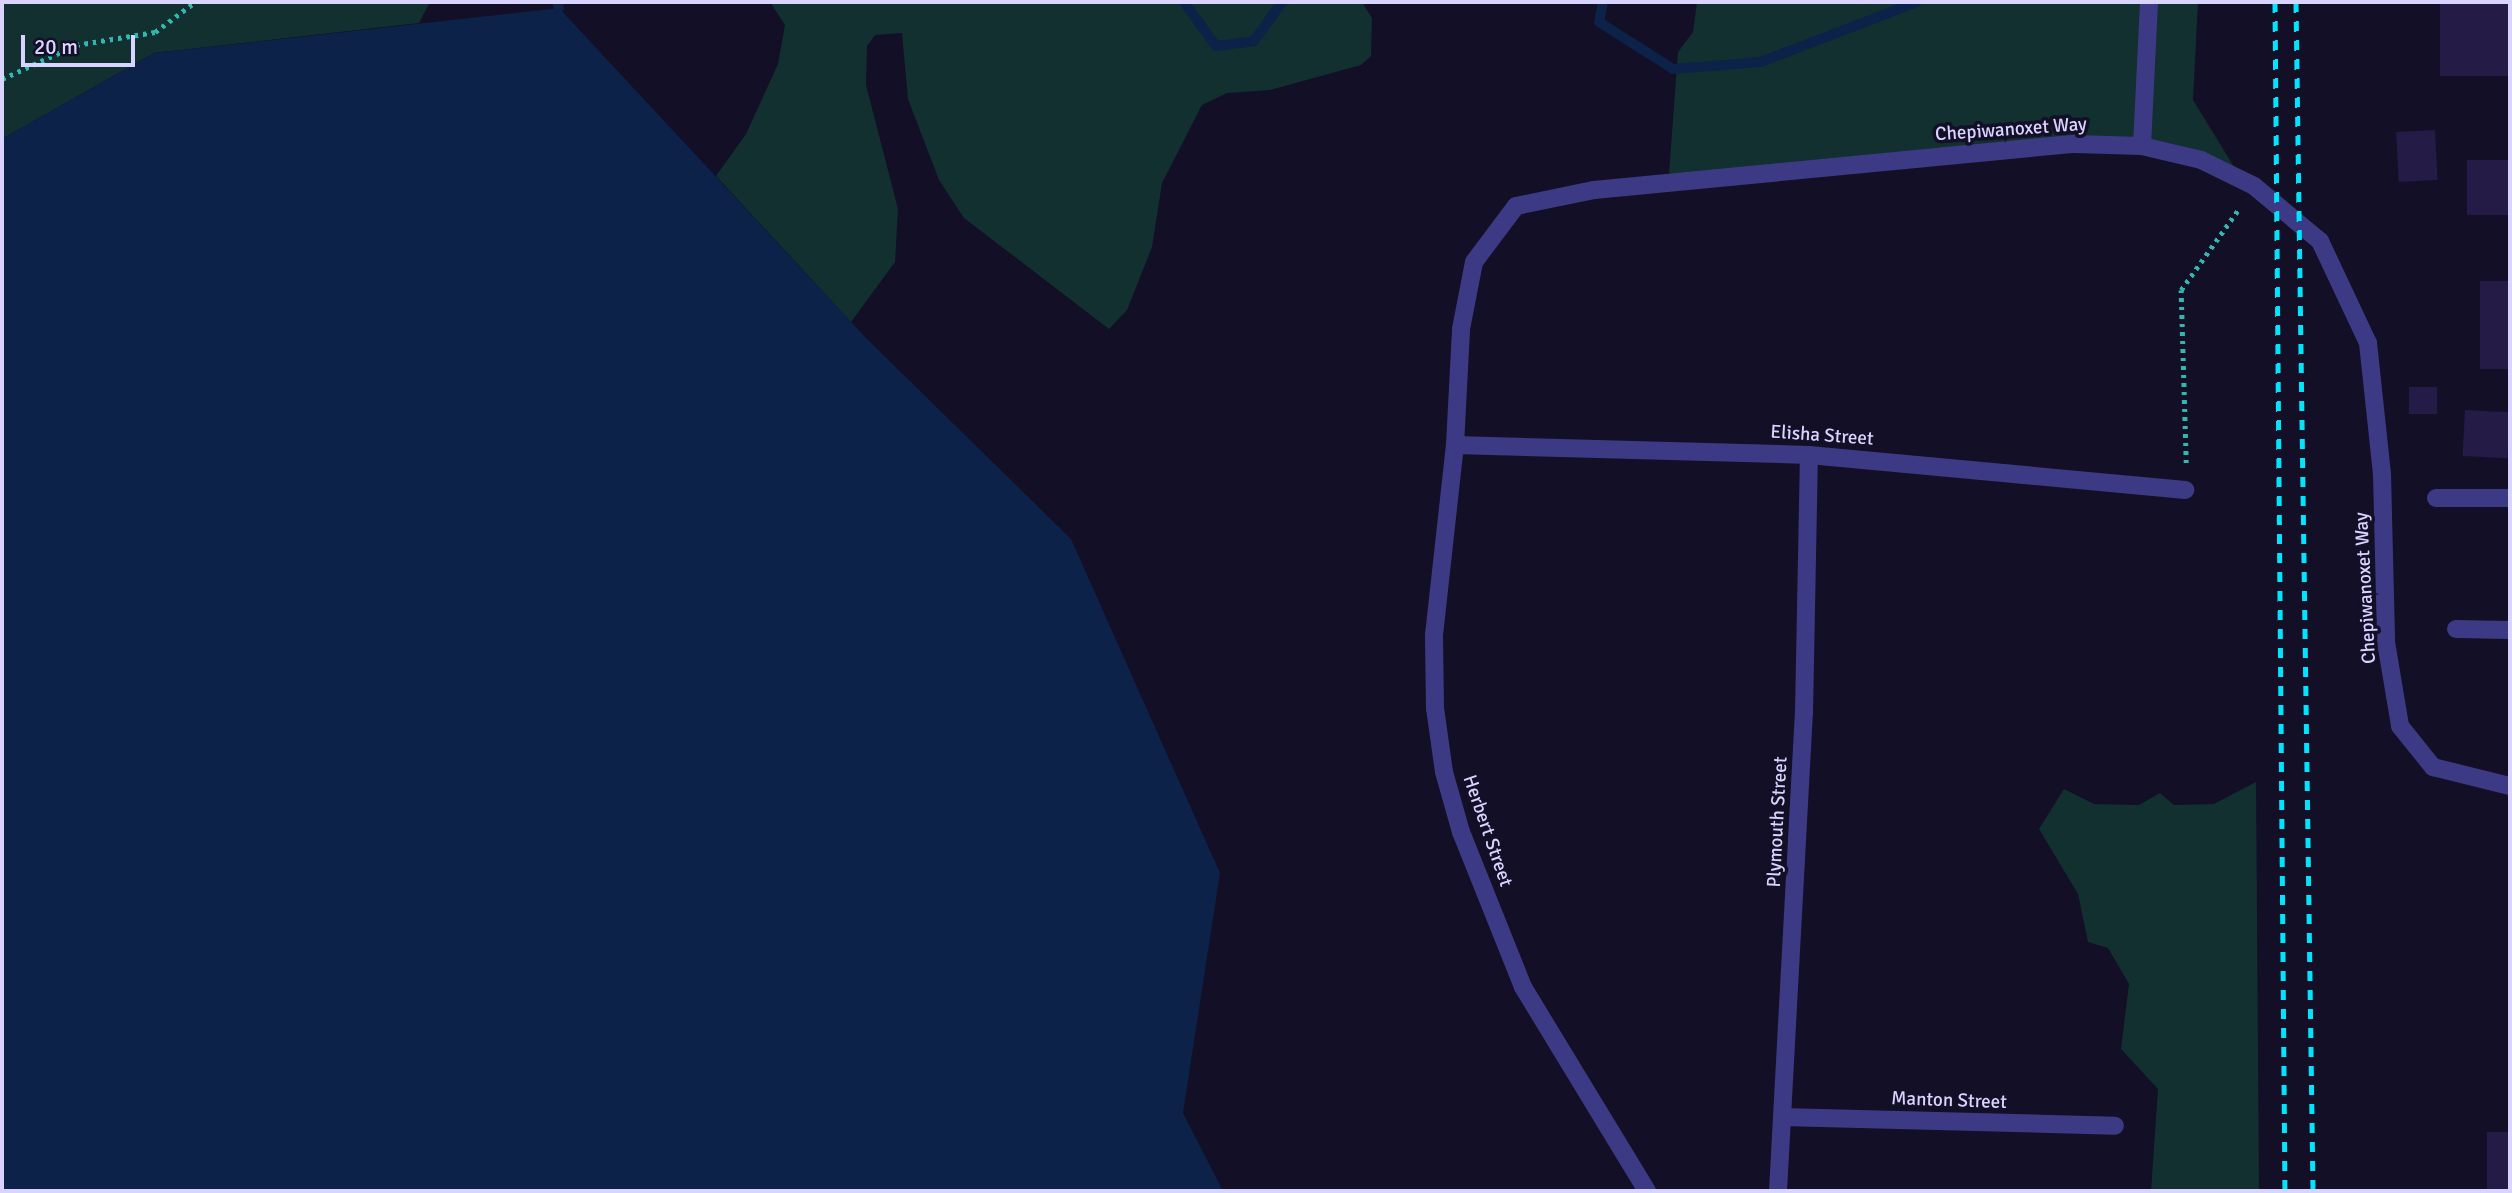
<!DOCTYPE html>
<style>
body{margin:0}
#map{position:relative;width:2512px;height:1193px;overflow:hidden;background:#130f26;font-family:Signika,sans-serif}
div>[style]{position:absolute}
.green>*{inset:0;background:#12302f}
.water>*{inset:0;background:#0c2248}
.stream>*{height:10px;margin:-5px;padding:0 5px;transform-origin:5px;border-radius:5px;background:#0c2248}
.building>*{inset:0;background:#241b47;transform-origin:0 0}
.path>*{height:4.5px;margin-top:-2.25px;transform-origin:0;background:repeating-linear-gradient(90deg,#2fb8b0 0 3.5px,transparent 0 8.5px)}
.lane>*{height:18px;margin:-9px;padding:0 9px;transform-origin:9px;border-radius:9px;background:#3d3a85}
.street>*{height:18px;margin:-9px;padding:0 9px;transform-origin:9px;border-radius:9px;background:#3d3a85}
.rail>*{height:5px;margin-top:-2.5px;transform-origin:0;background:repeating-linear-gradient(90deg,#00e5ff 0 10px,transparent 0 19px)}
span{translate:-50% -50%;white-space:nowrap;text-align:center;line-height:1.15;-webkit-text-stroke:7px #130f26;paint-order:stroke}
.street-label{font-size:19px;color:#d9d4ff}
.frame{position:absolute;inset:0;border:4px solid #d9d4ff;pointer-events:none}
.scale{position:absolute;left:21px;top:35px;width:114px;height:32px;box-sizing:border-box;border:4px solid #d9d4ff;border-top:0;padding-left:9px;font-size:21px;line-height:24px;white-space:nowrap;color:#d9d4ff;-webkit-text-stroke:5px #130f26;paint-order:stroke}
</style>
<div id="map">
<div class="green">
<i style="clip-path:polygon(2px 2px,430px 2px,419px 23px,154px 53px,2px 139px)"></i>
<i style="clip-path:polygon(770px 2px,1362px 2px,1372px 18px,1371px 56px,1361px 65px,1270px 90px,1227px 93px,1202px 105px,1162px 183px,1152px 247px,1127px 310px,1109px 329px,964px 218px,939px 180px,908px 99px,902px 33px,875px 35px,867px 46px,866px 85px,898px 209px,895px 262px,851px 322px,716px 176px,746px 134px,778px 64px,785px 25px)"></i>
<i style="clip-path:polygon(1697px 2px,2198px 2px,2193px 100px,2236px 170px,2180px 146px,2149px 139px,1674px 177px,1669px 173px,1678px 52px,1693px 32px)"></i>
<i style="clip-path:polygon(2256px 782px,2259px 1191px,2151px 1191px,2158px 1089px,2121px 1049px,2129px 984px,2108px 948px,2088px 942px,2078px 894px,2039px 829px,2064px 789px,2094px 804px,2139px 805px,2160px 793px,2174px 805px,2214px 804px)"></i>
</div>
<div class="water">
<i style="clip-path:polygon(559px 8px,866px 338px,1071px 539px,1220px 873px,1183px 1113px,1223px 1191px,2px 1191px,2px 139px,154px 53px)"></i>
</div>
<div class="stream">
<i style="left:557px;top:2px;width:6px;rotate:72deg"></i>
<i style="left:1184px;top:2px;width:54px;rotate:54deg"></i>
<i style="left:1216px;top:46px;width:38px;rotate:-7deg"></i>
<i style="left:1254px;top:41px;width:48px;rotate:-54.3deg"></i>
<i style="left:1603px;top:2px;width:20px;rotate:101deg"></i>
<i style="left:1599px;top:22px;width:88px;rotate:32.4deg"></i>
<i style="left:1673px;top:69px;width:88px;rotate:-4.5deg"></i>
<i style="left:1761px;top:62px;width:167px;rotate:-21deg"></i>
</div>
<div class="building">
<i style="left:2440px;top:2px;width:70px;height:74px"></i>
<i style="left:2435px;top:130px;width:50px;height:39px;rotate:87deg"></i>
<i style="left:2467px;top:160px;width:43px;height:55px"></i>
<i style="left:2510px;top:281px;width:88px;height:30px;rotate:90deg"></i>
<i style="left:2409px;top:387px;width:28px;height:27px"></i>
<i style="left:2465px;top:410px;width:45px;height:46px;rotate:3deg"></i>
<i style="left:2487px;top:1132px;width:23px;height:59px"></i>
</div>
<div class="path">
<i style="left:2px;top:79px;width:81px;rotate:-24.7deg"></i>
<i style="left:76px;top:45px;width:80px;rotate:-9.3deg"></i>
<i style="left:155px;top:32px;width:50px;rotate:-36.9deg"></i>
<i style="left:2186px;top:463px;width:173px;rotate:-91.7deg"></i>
<i style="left:2181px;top:290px;width:98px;rotate:-54.5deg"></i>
</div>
<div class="lane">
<i style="left:2436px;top:498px;width:74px"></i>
<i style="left:2456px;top:629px;width:54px;rotate:1.1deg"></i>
</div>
<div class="street">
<i style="left:2142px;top:146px;width:144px;rotate:-87.2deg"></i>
<i style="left:1455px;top:445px;width:354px;rotate:1.6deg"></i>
<i style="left:1809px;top:455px;width:378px;rotate:5.3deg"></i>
<i style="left:1782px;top:1117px;width:333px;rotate:1.5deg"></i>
<i style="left:1647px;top:1191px;width:239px;rotate:-121.3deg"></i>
<i style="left:1523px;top:987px;width:167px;rotate:-111.8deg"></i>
<i style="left:1461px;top:832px;width:62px;rotate:-105.8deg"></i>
<i style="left:1444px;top:772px;width:65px;rotate:-98deg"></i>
<i style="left:1435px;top:708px;width:73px;rotate:-90.8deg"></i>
<i style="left:1434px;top:635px;width:191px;rotate:-83.7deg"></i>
<i style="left:1455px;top:445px;width:116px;rotate:-87deg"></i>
<i style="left:1461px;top:329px;width:68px;rotate:-79deg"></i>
<i style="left:1474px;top:262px;width:70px;rotate:-53.1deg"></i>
<i style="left:1516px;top:206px;width:80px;rotate:-11.6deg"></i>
<i style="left:1594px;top:190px;width:483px;rotate:-5.5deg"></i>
<i style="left:2075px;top:144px;width:67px;rotate:1.7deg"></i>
<i style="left:2142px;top:146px;width:61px;rotate:13.3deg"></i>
<i style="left:2201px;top:160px;width:59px;rotate:26.1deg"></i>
<i style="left:2254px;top:186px;width:86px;rotate:39.8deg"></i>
<i style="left:2320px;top:241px;width:113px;rotate:64.8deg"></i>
<i style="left:2368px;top:343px;width:132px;rotate:83.9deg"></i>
<i style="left:2382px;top:474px;width:168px;rotate:88.6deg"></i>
<i style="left:2386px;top:642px;width:85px;rotate:80.5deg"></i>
<i style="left:2400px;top:726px;width:53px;rotate:51.2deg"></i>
<i style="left:2433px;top:767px;width:79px;rotate:13.9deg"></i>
<i style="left:1778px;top:1191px;width:479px;rotate:-86.9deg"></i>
<i style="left:1804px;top:713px;width:258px;rotate:-88.9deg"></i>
</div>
<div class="rail">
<i style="left:2275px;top:2px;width:1189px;rotate:89.52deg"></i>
<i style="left:2296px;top:2px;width:1189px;rotate:89.18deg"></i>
</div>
<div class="street-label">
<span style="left:2011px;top:130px;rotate:-4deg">Chepiwanoxet Way</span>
<span style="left:1822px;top:436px;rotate:4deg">Elisha Street</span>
<span style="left:2366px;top:588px;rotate:-93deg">Chepiwanoxet Way</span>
<span style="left:1778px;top:822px;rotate:-87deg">Plymouth Street</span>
<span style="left:1487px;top:831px;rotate:71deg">Herbert Street</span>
<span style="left:1949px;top:1101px;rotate:2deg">Manton Street</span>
</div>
<div class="frame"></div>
<div class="scale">20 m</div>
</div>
